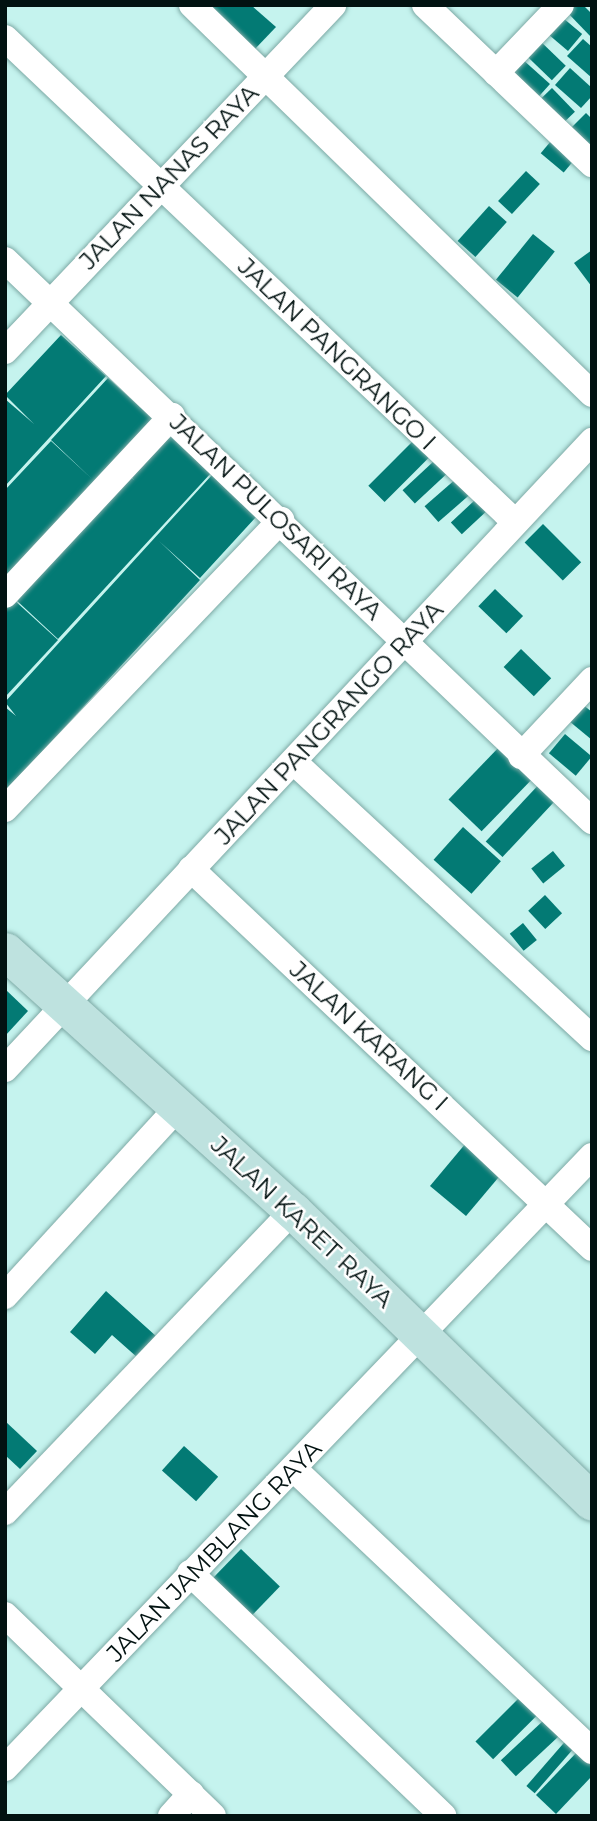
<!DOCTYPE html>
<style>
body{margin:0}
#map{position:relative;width:597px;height:1821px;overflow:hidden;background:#c5f3ee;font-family:Montserrat,sans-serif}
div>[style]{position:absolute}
.building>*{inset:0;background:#037a74;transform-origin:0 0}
.roads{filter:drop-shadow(0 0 2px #7da9a5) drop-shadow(0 0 2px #7da9a5)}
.street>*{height:26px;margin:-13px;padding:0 13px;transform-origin:13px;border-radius:13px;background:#fff}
.secondary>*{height:37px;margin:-18.5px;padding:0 18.5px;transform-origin:18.5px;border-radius:18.5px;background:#bee2df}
span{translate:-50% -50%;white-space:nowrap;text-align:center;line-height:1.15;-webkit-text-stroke:5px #fff;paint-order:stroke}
.street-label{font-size:24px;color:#021211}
.frame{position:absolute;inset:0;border:7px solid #021211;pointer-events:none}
</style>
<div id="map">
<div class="building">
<i style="clip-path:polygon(204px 5px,251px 5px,276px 27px,254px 50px)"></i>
<i style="clip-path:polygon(572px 5px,583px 5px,592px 14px,592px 38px,566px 11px)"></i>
<i style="left:563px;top:18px;width:25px;height:22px;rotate:40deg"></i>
<i style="left:537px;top:38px;width:40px;height:20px;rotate:44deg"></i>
<i style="clip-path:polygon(583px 39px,592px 47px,592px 78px,567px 56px)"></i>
<i style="left:521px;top:58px;width:39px;height:18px;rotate:42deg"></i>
<i style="clip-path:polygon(570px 68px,592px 88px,592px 96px,581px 108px,555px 85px)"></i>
<i style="left:552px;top:88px;width:33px;height:23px;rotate:46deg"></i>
<i style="clip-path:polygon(586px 113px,592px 119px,592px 152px,569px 130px)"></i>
<i style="left:551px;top:141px;width:30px;height:16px;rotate:40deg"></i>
<i style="left:526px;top:171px;width:19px;height:41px;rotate:43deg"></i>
<i style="left:489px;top:206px;width:24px;height:47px;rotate:42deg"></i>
<i style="left:533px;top:234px;width:28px;height:59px;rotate:39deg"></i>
<i style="clip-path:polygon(592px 250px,592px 287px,574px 263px)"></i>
<i style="clip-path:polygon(61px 335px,106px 376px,5px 486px,5px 399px,34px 424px,5px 395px)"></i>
<i style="clip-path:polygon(108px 378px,153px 419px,5px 581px,5px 490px,51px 441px,92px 479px,51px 440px)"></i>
<i style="clip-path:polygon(165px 432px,211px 473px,58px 639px,14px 598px,127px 474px,134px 480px,128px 473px)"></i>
<i style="left:415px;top:439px;width:23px;height:66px;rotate:45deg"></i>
<i style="left:434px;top:461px;width:18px;height:43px;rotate:47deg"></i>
<i style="clip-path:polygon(212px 475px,257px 516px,200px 578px,159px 541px,200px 580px,5px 792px,5px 707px,16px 716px,5px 702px)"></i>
<i style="left:457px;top:478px;width:21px;height:43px;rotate:49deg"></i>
<i style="left:475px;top:500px;width:16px;height:33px;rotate:47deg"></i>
<i style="left:543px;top:524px;width:54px;height:26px;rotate:45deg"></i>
<i style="left:495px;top:589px;width:39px;height:24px;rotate:44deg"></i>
<i style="clip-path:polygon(13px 599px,58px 640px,5px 697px,5px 607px)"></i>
<i style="left:521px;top:649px;width:42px;height:25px;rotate:44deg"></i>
<i style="clip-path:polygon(577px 700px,592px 712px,592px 740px,563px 716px)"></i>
<i style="left:565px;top:734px;width:35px;height:25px;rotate:40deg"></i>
<i style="left:502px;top:744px;width:46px;height:77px;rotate:44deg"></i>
<i style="left:543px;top:780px;width:23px;height:84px;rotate:43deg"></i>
<i style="left:463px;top:827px;width:51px;height:44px;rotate:42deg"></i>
<i style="left:553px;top:851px;width:19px;height:28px;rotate:51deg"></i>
<i style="left:545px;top:895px;width:25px;height:23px;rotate:47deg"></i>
<i style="left:523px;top:923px;width:22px;height:17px;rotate:51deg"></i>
<i style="clip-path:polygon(5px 989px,28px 1011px,5px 1036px)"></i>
<i style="left:466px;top:1143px;width:47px;height:56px;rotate:40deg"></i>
<i style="clip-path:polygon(106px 1291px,157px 1337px,138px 1358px,112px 1335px,95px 1354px,70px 1332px)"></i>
<i style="clip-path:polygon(5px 1421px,37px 1451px,20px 1469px,5px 1455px)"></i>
<i style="left:184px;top:1446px;width:46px;height:33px;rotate:42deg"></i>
<i style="left:241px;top:1549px;width:54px;height:42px;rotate:44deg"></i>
<i style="left:520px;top:1697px;width:25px;height:63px;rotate:45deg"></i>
<i style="left:544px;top:1720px;width:22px;height:59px;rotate:47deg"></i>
<i style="left:569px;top:1737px;width:11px;height:65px;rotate:41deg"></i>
<i style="clip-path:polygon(577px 1752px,592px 1766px,592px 1776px,556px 1814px,536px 1795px)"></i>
</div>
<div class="roads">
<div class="street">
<i style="left:192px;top:5px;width:558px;rotate:44.2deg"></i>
<i style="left:425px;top:5px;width:231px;rotate:43.6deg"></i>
<i style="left:5px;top:38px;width:702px;rotate:43.5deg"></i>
<i style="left:496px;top:73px;width:94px;rotate:-46.3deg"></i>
<i style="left:5px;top:260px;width:812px;rotate:43.7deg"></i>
<i style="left:5px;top:351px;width:477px;rotate:-46.5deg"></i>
<i style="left:5px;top:595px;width:245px;rotate:-47deg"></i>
<i style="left:521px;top:756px;width:104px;rotate:-46.9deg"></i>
<i style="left:295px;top:763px;width:405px;rotate:42.8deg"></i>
<i style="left:5px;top:809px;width:400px;rotate:-46.3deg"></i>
<i style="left:191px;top:869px;width:552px;rotate:43.38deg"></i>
<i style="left:5px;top:1069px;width:860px;rotate:-46.93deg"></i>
<i style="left:5px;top:1296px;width:256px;rotate:-47.5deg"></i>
<i style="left:295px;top:1470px;width:409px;rotate:43.4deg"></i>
<i style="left:5px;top:1512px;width:417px;rotate:-46.3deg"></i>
<i style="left:190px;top:1573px;width:351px;rotate:43.8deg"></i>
<i style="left:5px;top:1615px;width:289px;rotate:44deg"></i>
<i style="left:5px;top:1768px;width:848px;rotate:-46.19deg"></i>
<i style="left:171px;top:1816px;width:30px;rotate:-48deg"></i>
</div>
<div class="secondary">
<i style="left:5px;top:951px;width:388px;rotate:42.1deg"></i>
<i style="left:293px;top:1211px;width:417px;rotate:44.2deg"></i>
</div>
</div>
<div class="street-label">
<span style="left:169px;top:177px;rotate:-46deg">JALAN NANAS RAYA</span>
<span style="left:337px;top:354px;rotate:44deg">JALAN PANGRANGO I</span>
<span style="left:276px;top:517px;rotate:44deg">JALAN PULOSARI RAYA</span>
<span style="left:329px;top:723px;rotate:-47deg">JALAN PANGRANGO RAYA</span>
<span style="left:369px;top:1036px;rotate:43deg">JALAN KARANG I</span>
<span style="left:302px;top:1222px;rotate:43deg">JALAN KARET RAYA</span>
<span style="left:214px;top:1551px;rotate:-46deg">JALAN JAMBLANG RAYA</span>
</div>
<div class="frame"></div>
</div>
